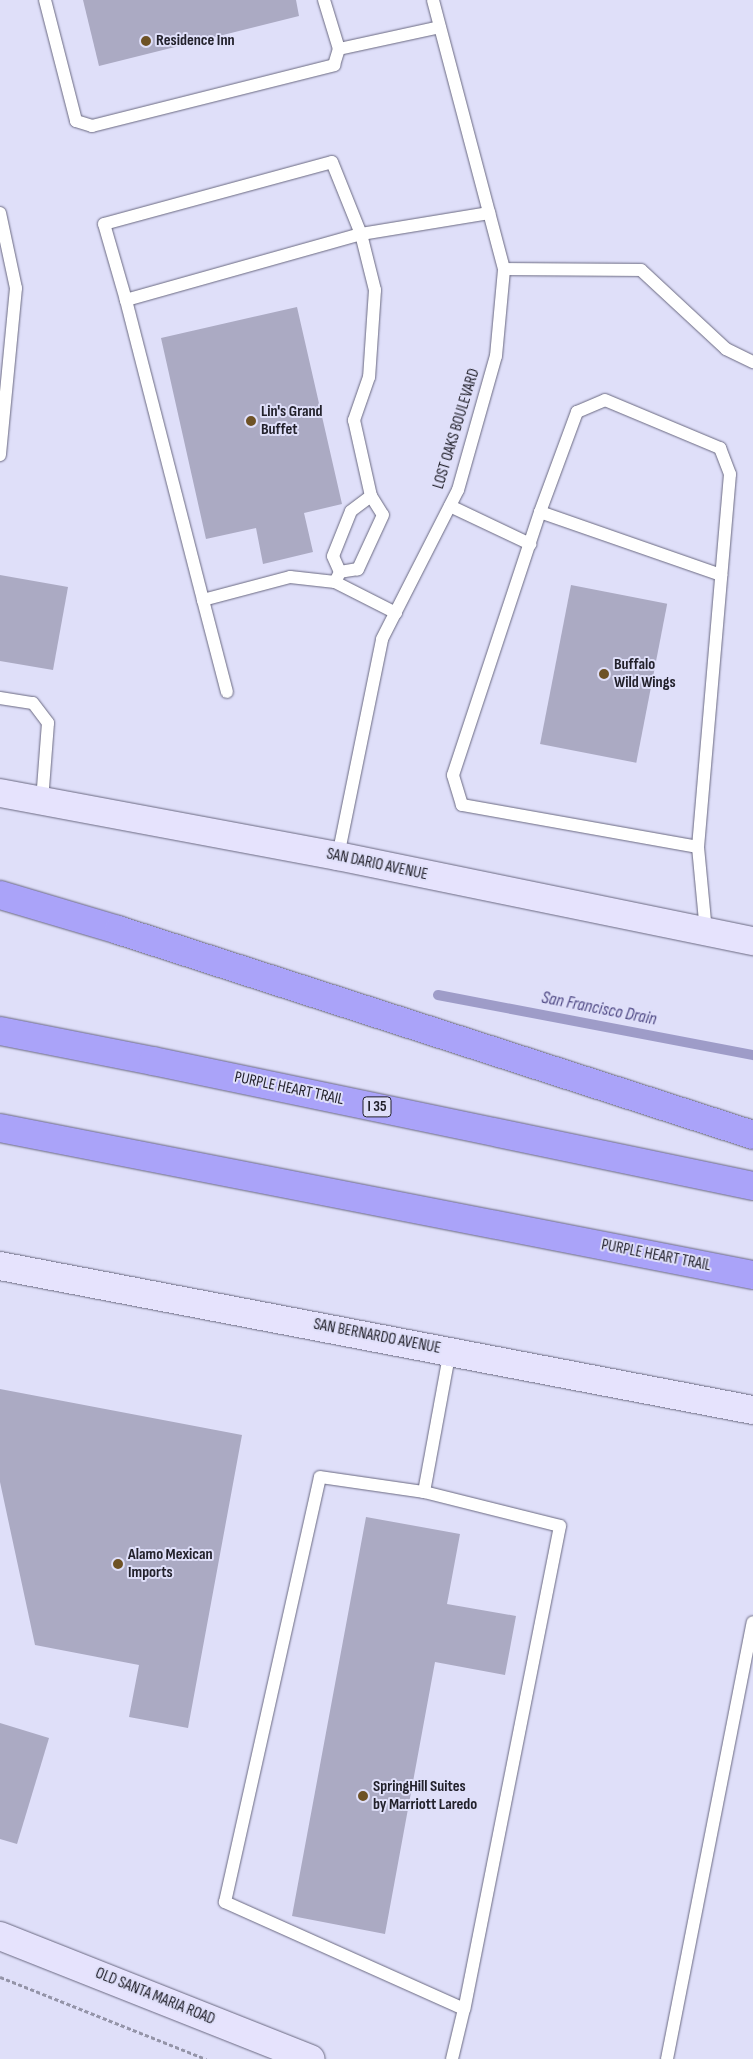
<!DOCTYPE html>
<style>
body{margin:0}
#map{position:relative;width:753px;height:2059px;overflow:hidden;background:#dfdff9;font-family:"Sofia Sans Condensed",sans-serif}
div>[style]{position:absolute}
.stream>*{height:10px;margin:-5px;padding:0 5px;transform-origin:5px;border-radius:5px;background:#9e9cc8}
.building>*{inset:0;background:#abaac3;transform-origin:0 0}
.path>*{height:3px;margin-top:-1.5px;transform-origin:0;background:repeating-linear-gradient(90deg,#9494a8 0 4px,transparent 0 6.5px)}
.roads{filter:drop-shadow(0 0 1px #6a6981) drop-shadow(0 0 1px #6a6981)}
.lane>*{height:12px;margin:-6px;padding:0 6px;transform-origin:6px;border-radius:6px;background:#fff}
.secondary>*{height:28px;margin:-14px;padding:0 14px;transform-origin:14px;border-radius:14px;background:#e6e3fd}
.highway>*{height:28px;margin:-14px;padding:0 14px;transform-origin:14px;border-radius:14px;background:#aaa3f9}
.dots>*{width:14px;height:14px;translate:-50% -50%;box-sizing:border-box;border:2px solid #dfdff9;border-radius:50%}
span{translate:-50% -50%;white-space:nowrap;text-align:center;line-height:1.15;-webkit-text-stroke:4px #dfdff9;paint-order:stroke}
.shield-label span{padding:1px 4px;background:#dfdff9;border:1px solid;border-radius:4px;-webkit-text-stroke-width:0}
.shield-label{font-size:15px;color:#22212b;font-weight:700}
.poi-label{font-size:16px;color:#22212b;font-weight:700}
.left{translate:0 -50%;text-align:left}
.street-label{font-size:16px;color:#22212b}
.water-label{font-size:18px;color:#514b86;font-style:italic}
</style>
<div id="map">
<div class="stream">
<i style="left:438px;top:995px;width:321px;rotate:10.8deg"></i>
</div>
<div class="building">
<i style="clip-path:polygon(83px 0,296px 0,299px 16px,99px 66px)"></i>
<i style="clip-path:polygon(297px 307px,342px 504px,304px 513px,313px 552px,263px 564px,256px 528px,206px 539px,161px 338px)"></i>
<i style="clip-path:polygon(0 575px,68px 587px,53px 670px,0 661px)"></i>
<i style="left:571px;top:585px;width:98px;height:162px;rotate:11deg"></i>
<i style="clip-path:polygon(0 1389px,242px 1435px,188px 1728px,129px 1717px,139px 1665px,35px 1645px,0 1482px)"></i>
<i style="clip-path:polygon(366px 1517px,460px 1534px,447px 1604px,516px 1616px,505px 1675px,435px 1662px,385px 1934px,292px 1916px)"></i>
<i style="clip-path:polygon(0 1723px,49px 1738px,17px 1844px,0 1839px)"></i>
</div>
<div class="path">
<i style="left:0;top:1977px;width:222px;rotate:21.7deg"></i>
</div>
<div class="roads">
<div class="lane">
<i style="left:45px;top:0;width:125px;rotate:75.6deg"></i>
<i style="left:76px;top:121px;width:17px;rotate:17deg"></i>
<i style="left:92px;top:126px;width:250px;rotate:-14.1deg"></i>
<i style="left:334px;top:65px;width:17px;rotate:-73deg"></i>
<i style="left:339px;top:49px;width:51px;rotate:-107deg"></i>
<i style="left:339px;top:49px;width:103px;rotate:-12.3deg"></i>
<i style="left:0;top:213px;width:77px;rotate:78deg"></i>
<i style="left:16px;top:288px;width:168px;rotate:95.5deg"></i>
<i style="left:504px;top:269px;width:137px;rotate:0.4deg"></i>
<i style="left:641px;top:270px;width:116px;rotate:42.9deg"></i>
<i style="left:726px;top:349px;width:30px;rotate:26deg"></i>
<i style="left:126px;top:300px;width:79px;rotate:-106.1deg"></i>
<i style="left:104px;top:224px;width:236px;rotate:-15.2deg"></i>
<i style="left:332px;top:162px;width:78px;rotate:68.1deg"></i>
<i style="left:361px;top:234px;width:58px;rotate:76deg"></i>
<i style="left:375px;top:290px;width:87px;rotate:93.9deg"></i>
<i style="left:369px;top:377px;width:46px;rotate:109.2deg"></i>
<i style="left:354px;top:420px;width:78px;rotate:77.4deg"></i>
<i style="left:450px;top:506px;width:89px;rotate:25.4deg"></i>
<i style="left:540px;top:512px;width:192px;rotate:19.2deg"></i>
<i style="left:335px;top:582px;width:11px;rotate:-63deg"></i>
<i style="left:340px;top:572px;width:17px;rotate:-114deg"></i>
<i style="left:333px;top:556px;width:48px;rotate:-68.2deg"></i>
<i style="left:351px;top:511px;width:25px;rotate:-37deg"></i>
<i style="left:371px;top:496px;width:22px;rotate:58deg"></i>
<i style="left:383px;top:515px;width:60px;rotate:114.8deg"></i>
<i style="left:358px;top:569px;width:18px;rotate:171deg"></i>
<i style="left:203px;top:600px;width:95px;rotate:75.4deg"></i>
<i style="left:396px;top:613px;width:68px;rotate:-153.1deg"></i>
<i style="left:335px;top:582px;width:45px;rotate:-173.7deg"></i>
<i style="left:290px;top:577px;width:90px;rotate:165.2deg"></i>
<i style="left:203px;top:600px;width:310px;rotate:-104.4deg"></i>
<i style="left:126px;top:300px;width:244px;rotate:-15.7deg"></i>
<i style="left:361px;top:234px;width:130px;rotate:-9.3deg"></i>
<i style="left:0;top:698px;width:33px;rotate:9deg"></i>
<i style="left:33px;top:703px;width:25px;rotate:53deg"></i>
<i style="left:48px;top:723px;width:78px;rotate:94.4deg"></i>
<i style="left:698px;top:847px;width:240px;rotate:-169.9deg"></i>
<i style="left:462px;top:805px;width:31px;rotate:-107deg"></i>
<i style="left:453px;top:775px;width:277px;rotate:-71.7deg"></i>
<i style="left:540px;top:512px;width:107px;rotate:-69.7deg"></i>
<i style="left:577px;top:412px;width:30px;rotate:-23deg"></i>
<i style="left:605px;top:400px;width:125px;rotate:22.7deg"></i>
<i style="left:720px;top:448px;width:28px;rotate:69deg"></i>
<i style="left:730px;top:474px;width:374px;rotate:94.9deg"></i>
<i style="left:698px;top:847px;width:85px;rotate:84.6deg"></i>
<i style="left:338px;top:856px;width:221px;rotate:-78.5deg"></i>
<i style="left:382px;top:639px;width:167px;rotate:-63deg"></i>
<i style="left:458px;top:490px;width:139px;rotate:-74.2deg"></i>
<i style="left:496px;top:356px;width:87px;rotate:-84.7deg"></i>
<i style="left:504px;top:269px;width:278px;rotate:-104.8deg"></i>
<i style="left:424px;top:1492px;width:140px;rotate:14deg"></i>
<i style="left:560px;top:1526px;width:492px;rotate:101.2deg"></i>
<i style="left:464px;top:2009px;width:262px;rotate:-155.9deg"></i>
<i style="left:225px;top:1902px;width:435px;rotate:-77.4deg"></i>
<i style="left:320px;top:1477px;width:105px;rotate:8.2deg"></i>
<i style="left:424px;top:1492px;width:143px;rotate:-79.6deg"></i>
<i style="left:452px;top:2059px;width:51px;rotate:-76.5deg"></i>
<i style="left:667px;top:2059px;width:445px;rotate:-78.9deg"></i>
</div>
<div class="secondary">
<i style="left:0;top:793px;width:344px;rotate:10.6deg"></i>
<i style="left:338px;top:856px;width:424px;rotate:11.6deg"></i>
<i style="left:0;top:1266px;width:767px;rotate:10.83deg"></i>
<i style="left:0;top:1936px;width:334px;rotate:21.6deg"></i>
</div>
<div class="highway">
<i style="left:0;top:895px;width:123px;rotate:16.5deg"></i>
<i style="left:118px;top:930px;width:667px;rotate:17.89deg"></i>
<i style="left:0;top:1031px;width:156px;rotate:11.1deg"></i>
<i style="left:153px;top:1061px;width:613px;rotate:11.77deg"></i>
<i style="left:0;top:1128px;width:767px;rotate:11.05deg"></i>
</div>
</div>
<div class="dots">
<i style="left:146px;top:41px;background:#6e5225"></i>
<i style="left:251px;top:421px;background:#6e5225"></i>
<i style="left:604px;top:674px;background:#6e5225"></i>
<i style="left:118px;top:1564px;background:#6e5225"></i>
<i style="left:363px;top:1796px;background:#6e5225"></i>
</div>
<div class="shield-label">
<span style="left:377px;top:1107px">I 35</span>
</div>
<div class="poi-label">
<span class="left" style="left:156px;top:41px">Residence Inn</span>
<span class="left" style="left:261px;top:421px">Lin's Grand<br>Buffet</span>
<span class="left" style="left:614px;top:674px">Buffalo<br>Wild Wings</span>
<span class="left" style="left:128px;top:1564px">Alamo Mexican<br>Imports</span>
<span class="left" style="left:373px;top:1796px">SpringHill Suites<br>by Marriott Laredo</span>
</div>
<div class="street-label">
<span style="left:457px;top:429px;rotate:-73deg">LOST OAKS BOULEVARD</span>
<span style="left:377px;top:865px;rotate:12deg">SAN DARIO AVENUE</span>
<span style="left:289px;top:1089px;rotate:12deg">PURPLE HEART TRAIL</span>
<span style="left:656px;top:1256px;rotate:11deg">PURPLE HEART TRAIL</span>
<span style="left:377px;top:1337px;rotate:11deg">SAN BERNARDO AVENUE</span>
<span style="left:155px;top:1997px;rotate:22deg">OLD SANTA MARIA ROAD</span>
</div>
<div class="water-label">
<span style="left:599px;top:1009px;rotate:11deg">San Francisco Drain</span>
</div>
</div>
